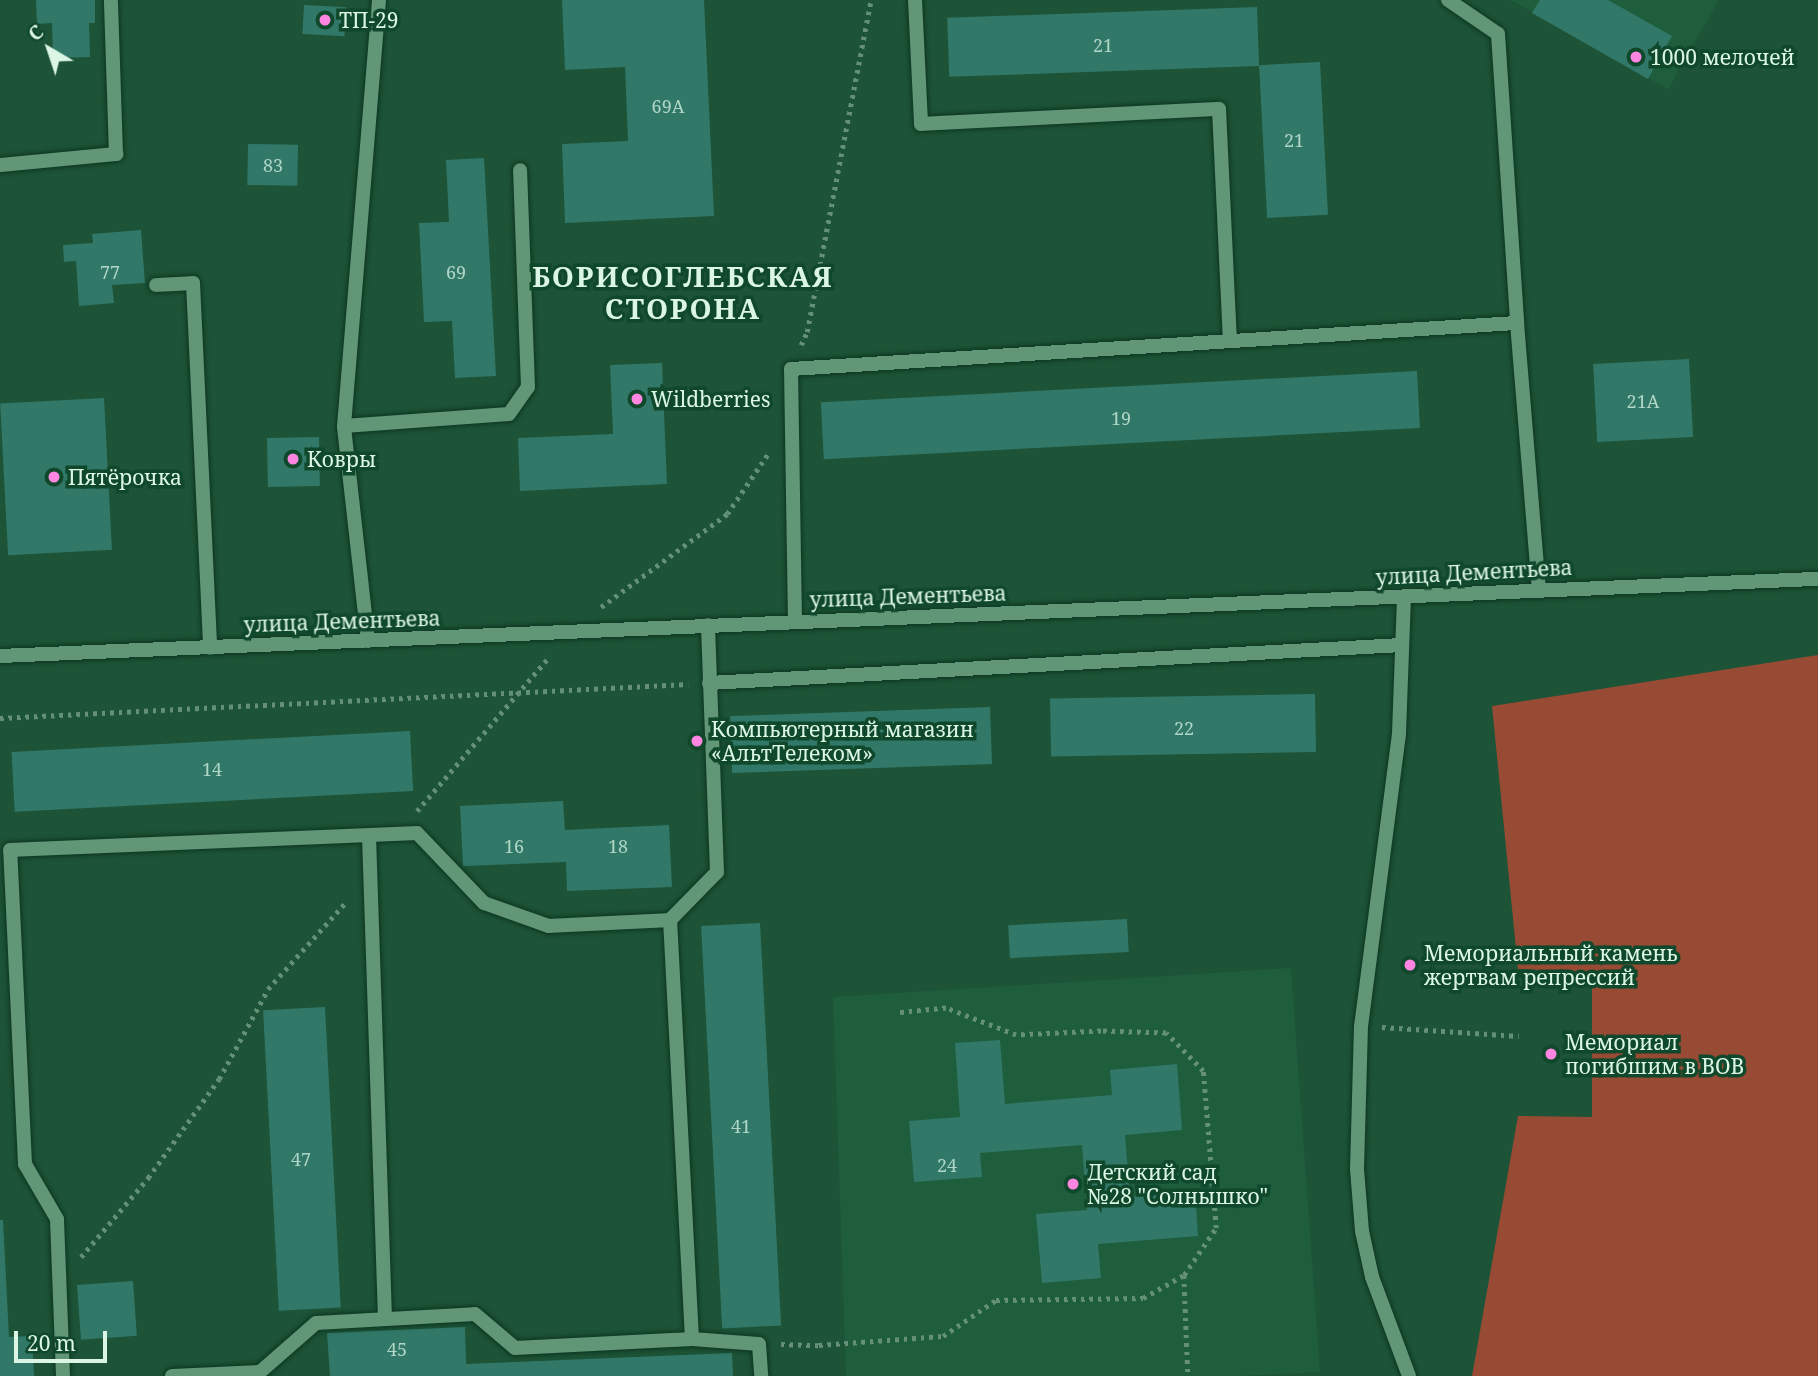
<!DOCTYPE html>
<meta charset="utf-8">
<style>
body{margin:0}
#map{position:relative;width:1818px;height:1376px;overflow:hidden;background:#1d5336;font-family:"Noto Serif",serif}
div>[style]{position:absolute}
.built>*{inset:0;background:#1e5e3d}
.green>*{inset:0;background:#974a34}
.building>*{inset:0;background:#317869;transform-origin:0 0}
.path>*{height:4.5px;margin-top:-2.25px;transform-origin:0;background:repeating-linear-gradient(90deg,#649077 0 3.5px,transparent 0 8.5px)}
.roads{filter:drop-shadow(0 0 2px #0c3621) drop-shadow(0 0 2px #0c3621)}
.service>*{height:14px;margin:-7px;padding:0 7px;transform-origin:7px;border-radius:7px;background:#619676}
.minor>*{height:14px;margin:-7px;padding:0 7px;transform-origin:7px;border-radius:7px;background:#619676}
.tertiary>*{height:14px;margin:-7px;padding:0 7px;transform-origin:7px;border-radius:7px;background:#619676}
.dots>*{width:19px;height:19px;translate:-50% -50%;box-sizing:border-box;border:4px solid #10482c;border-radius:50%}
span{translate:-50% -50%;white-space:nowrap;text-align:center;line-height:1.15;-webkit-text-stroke:7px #10482c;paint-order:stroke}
.number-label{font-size:18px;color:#b0d6c5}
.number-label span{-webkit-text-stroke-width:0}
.poi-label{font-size:21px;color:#dbf6e4}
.left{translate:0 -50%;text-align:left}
.street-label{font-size:21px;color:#dbf6e4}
.district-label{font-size:28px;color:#dbf6e4;font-weight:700;letter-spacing:2px}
.north{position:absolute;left:14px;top:14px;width:70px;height:70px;-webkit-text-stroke:5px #10482c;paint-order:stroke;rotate:321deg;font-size:19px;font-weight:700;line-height:28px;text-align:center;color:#dbf6e4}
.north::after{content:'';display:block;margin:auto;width:24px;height:32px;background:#dbf6e4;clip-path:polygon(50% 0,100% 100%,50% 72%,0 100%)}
.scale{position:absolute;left:14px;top:1331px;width:93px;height:32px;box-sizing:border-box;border:4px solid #dbf6e4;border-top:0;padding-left:9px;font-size:21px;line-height:24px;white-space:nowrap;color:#dbf6e4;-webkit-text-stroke:5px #10482c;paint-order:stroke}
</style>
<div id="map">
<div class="built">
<i style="clip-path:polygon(1511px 0,1719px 0,1668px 89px)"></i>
<i style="clip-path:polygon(1291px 968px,1320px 1372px,1242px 1376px,846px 1376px,833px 997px)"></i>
</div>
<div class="green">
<i style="clip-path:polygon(1818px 655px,1818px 1376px,1472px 1376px,1518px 1116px,1592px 1117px,1592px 972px,1518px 969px,1492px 706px)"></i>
</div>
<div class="building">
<i style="clip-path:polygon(36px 0,95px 0,95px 23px,89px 23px,90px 57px,53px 58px,52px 23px,37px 24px)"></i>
<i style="clip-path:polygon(562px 0,704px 0,714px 216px,565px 223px,562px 144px,628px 141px,625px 67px,565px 70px)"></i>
<i style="clip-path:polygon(1540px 0,1608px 0,1672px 36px,1648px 79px,1532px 13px)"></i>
<i style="left:304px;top:5px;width:42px;height:29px;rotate:3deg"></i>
<i style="left:1257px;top:7px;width:59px;height:310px;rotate:88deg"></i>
<i style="left:1320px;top:62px;width:153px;height:61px;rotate:87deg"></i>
<i style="left:248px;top:144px;width:50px;height:41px;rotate:1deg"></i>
<i style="clip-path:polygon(484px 158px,496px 376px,455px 378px,452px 321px,424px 322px,419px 223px,449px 222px,446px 160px)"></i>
<i style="clip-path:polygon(141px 230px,145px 283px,112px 285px,114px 303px,79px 306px,76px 261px,64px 262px,63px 245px,93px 243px,92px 234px)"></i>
<i style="left:1689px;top:359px;width:78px;height:96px;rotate:87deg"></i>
<i style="clip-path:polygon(662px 363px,667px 484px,520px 491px,518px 438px,613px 434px,610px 365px)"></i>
<i style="left:1417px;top:371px;width:57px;height:597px;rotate:87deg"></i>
<i style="left:104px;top:398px;width:152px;height:104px;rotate:87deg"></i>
<i style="left:319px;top:437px;width:49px;height:52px;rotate:89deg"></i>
<i style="left:1315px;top:694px;width:58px;height:265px;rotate:89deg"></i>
<i style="left:990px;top:707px;width:57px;height:260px;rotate:88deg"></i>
<i style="left:410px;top:731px;width:60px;height:399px;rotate:87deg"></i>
<i style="clip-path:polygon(563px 801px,565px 830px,669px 825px,672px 887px,567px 891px,566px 862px,463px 866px,460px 806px)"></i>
<i style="left:1127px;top:919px;width:33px;height:119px;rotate:87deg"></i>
<i style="left:760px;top:923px;width:403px;height:59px;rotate:87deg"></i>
<i style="left:325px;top:1007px;width:301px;height:62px;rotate:87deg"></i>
<i style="clip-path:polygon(1000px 1040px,1005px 1104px,1112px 1095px,1110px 1070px,1177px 1064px,1182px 1130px,1125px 1135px,1130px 1197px,1195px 1192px,1198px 1236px,1098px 1244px,1101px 1278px,1042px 1283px,1036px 1214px,1087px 1210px,1082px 1145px,980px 1153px,982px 1177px,914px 1182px,909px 1121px,960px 1117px,955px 1043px)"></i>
<i style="clip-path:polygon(0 1220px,3px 1220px,9px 1337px,32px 1336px,34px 1376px,0 1376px)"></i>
<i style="left:133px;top:1281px;width:55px;height:56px;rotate:86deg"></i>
<i style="clip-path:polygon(465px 1327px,466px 1364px,732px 1353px,733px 1376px,330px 1376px,327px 1333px)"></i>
</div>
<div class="path">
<i style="left:801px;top:345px;width:14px;rotate:-65deg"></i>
<i style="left:807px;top:332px;width:338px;rotate:-79.1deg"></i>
<i style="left:601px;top:607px;width:157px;rotate:-36.4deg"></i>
<i style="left:727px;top:514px;width:76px;rotate:-55.7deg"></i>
<i style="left:0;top:718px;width:689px;rotate:-2.83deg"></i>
<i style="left:417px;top:811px;width:204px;rotate:-49.4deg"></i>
<i style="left:1382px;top:1027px;width:137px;rotate:3.8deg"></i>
<i style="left:81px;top:1257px;width:104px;rotate:-49.7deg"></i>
<i style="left:148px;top:1178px;width:122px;rotate:-54.4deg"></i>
<i style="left:219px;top:1079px;width:102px;rotate:-61.4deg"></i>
<i style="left:268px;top:989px;width:118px;rotate:-48.1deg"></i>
<i style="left:1184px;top:1275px;width:101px;rotate:87.7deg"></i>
<i style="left:781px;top:1344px;width:38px;rotate:2deg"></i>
<i style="left:819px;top:1345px;width:124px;rotate:-4.2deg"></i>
<i style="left:943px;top:1336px;width:64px;rotate:-34.2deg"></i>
<i style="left:996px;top:1300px;width:147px;rotate:-0.8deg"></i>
<i style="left:1143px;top:1298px;width:47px;rotate:-29.3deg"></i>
<i style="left:1184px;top:1275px;width:57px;rotate:-55.8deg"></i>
<i style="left:1216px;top:1228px;width:158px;rotate:-94.7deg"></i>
<i style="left:1203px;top:1071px;width:53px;rotate:-134.2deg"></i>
<i style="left:1166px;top:1033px;width:65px;rotate:-178.2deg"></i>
<i style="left:1101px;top:1031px;width:85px;rotate:177.3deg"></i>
<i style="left:1016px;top:1035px;width:75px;rotate:-158.9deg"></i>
<i style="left:946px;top:1008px;width:51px;rotate:174.4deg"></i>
</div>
<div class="roads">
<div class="service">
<i style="left:915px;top:0;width:124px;rotate:87.2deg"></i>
<i style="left:921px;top:124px;width:298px;rotate:-2.9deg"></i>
<i style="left:1219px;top:109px;width:231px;rotate:87.3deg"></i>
<i style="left:0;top:165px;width:117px;rotate:-5.4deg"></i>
<i style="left:116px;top:154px;width:154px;rotate:-91.9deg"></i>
<i style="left:156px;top:285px;width:37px;rotate:-3deg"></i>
<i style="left:193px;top:283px;width:365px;rotate:87.3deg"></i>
<i style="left:344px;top:426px;width:165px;rotate:-4.2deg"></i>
<i style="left:509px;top:414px;width:33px;rotate:-55deg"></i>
<i style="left:528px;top:387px;width:217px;rotate:-92.1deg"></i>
<i style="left:1404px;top:597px;width:137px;rotate:92.1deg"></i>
<i style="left:1399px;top:734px;width:294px;rotate:97.4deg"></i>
<i style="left:1361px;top:1026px;width:143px;rotate:91.6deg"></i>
<i style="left:1357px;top:1169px;width:62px;rotate:85.4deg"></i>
<i style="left:1362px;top:1231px;width:47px;rotate:77.7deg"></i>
<i style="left:1372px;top:1277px;width:106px;rotate:69.5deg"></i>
<i style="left:795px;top:622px;width:253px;rotate:-90.9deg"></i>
<i style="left:791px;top:369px;width:727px;rotate:-3.63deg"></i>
<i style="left:368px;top:641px;width:216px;rotate:-96.4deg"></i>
<i style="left:344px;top:426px;width:427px;rotate:-85.3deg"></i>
<i style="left:709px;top:683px;width:694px;rotate:-3.14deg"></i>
<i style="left:369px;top:836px;width:483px;rotate:88.1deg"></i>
<i style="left:692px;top:1339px;width:67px;rotate:4.3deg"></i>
<i style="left:759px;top:1344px;width:32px;rotate:86deg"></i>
<i style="left:63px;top:1376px;width:157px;rotate:-92.2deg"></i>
<i style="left:57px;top:1219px;width:64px;rotate:-120.2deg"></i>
<i style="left:25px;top:1164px;width:314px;rotate:-92.7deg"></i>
<i style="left:10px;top:850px;width:407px;rotate:-2.4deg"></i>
<i style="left:417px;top:833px;width:97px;rotate:46.3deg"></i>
<i style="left:484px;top:903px;width:69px;rotate:19.5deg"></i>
<i style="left:549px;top:926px;width:121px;rotate:-2.8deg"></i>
<i style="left:172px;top:1376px;width:88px;rotate:-2.6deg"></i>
<i style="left:260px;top:1372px;width:74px;rotate:-41.2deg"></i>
<i style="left:316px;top:1323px;width:159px;rotate:-3.2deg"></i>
<i style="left:475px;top:1314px;width:52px;rotate:40.4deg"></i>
<i style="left:515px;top:1348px;width:177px;rotate:-2.9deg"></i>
<i style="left:692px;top:1339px;width:420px;rotate:-93deg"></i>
<i style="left:670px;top:920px;width:67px;rotate:-45.6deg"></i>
<i style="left:717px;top:872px;width:247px;rotate:-92.1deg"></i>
</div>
<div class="minor">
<i style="left:1448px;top:0;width:60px;rotate:34.2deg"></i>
<i style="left:1498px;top:34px;width:290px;rotate:86.2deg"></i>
<i style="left:1517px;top:323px;width:267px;rotate:85.3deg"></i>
</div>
<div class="tertiary">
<i style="left:0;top:656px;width:1820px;rotate:-2.43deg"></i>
</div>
</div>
<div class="dots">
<i style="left:325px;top:20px;background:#fe86e1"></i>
<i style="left:1636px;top:57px;background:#fe86e1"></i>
<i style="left:637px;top:399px;background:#fe86e1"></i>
<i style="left:293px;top:459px;background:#fe86e1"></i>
<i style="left:54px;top:477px;background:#fe86e1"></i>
<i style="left:697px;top:741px;background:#fe86e1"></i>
<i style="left:1410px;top:965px;background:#fe86e1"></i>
<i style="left:1551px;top:1054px;background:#fe86e1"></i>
<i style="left:1073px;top:1184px;background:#fe86e1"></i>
</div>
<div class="number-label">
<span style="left:1103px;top:45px">21</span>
<span style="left:668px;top:106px">69А</span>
<span style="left:1294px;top:140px">21</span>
<span style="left:273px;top:165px">83</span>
<span style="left:110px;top:272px">77</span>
<span style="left:456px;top:272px">69</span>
<span style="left:1643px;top:401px">21А</span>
<span style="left:1121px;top:418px">19</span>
<span style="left:1184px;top:728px">22</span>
<span style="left:212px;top:769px">14</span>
<span style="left:514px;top:846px">16</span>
<span style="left:618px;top:846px">18</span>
<span style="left:741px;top:1126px">41</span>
<span style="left:301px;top:1159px">47</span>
<span style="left:947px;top:1165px">24</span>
<span style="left:397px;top:1349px">45</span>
</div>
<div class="poi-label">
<span class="left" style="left:339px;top:20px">ТП-29</span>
<span class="left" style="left:1650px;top:57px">1000 мелочей</span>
<span class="left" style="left:651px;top:399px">Wildberries</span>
<span class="left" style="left:307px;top:459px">Ковры</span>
<span class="left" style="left:68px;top:477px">Пятёрочка</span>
<span class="left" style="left:711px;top:741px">Компьютерный магазин<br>«АльтТелеком»</span>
<span class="left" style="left:1424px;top:965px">Мемориальный камень<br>жертвам репрессий</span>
<span class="left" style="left:1565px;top:1054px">Мемориал<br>погибшим в ВОВ</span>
<span class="left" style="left:1087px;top:1184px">Детский сад<br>№28 "Солнышко"</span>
</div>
<div class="street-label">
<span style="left:1474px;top:572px;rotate:-3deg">улица Дементьева</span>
<span style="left:908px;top:596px;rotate:-2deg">улица Дементьева</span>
<span style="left:342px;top:621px;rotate:-2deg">улица Дементьева</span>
</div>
<div class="district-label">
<span style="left:683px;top:292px">БОРИСОГЛЕБСКАЯ<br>СТОРОНА</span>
</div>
<div class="north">С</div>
<div class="scale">20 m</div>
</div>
